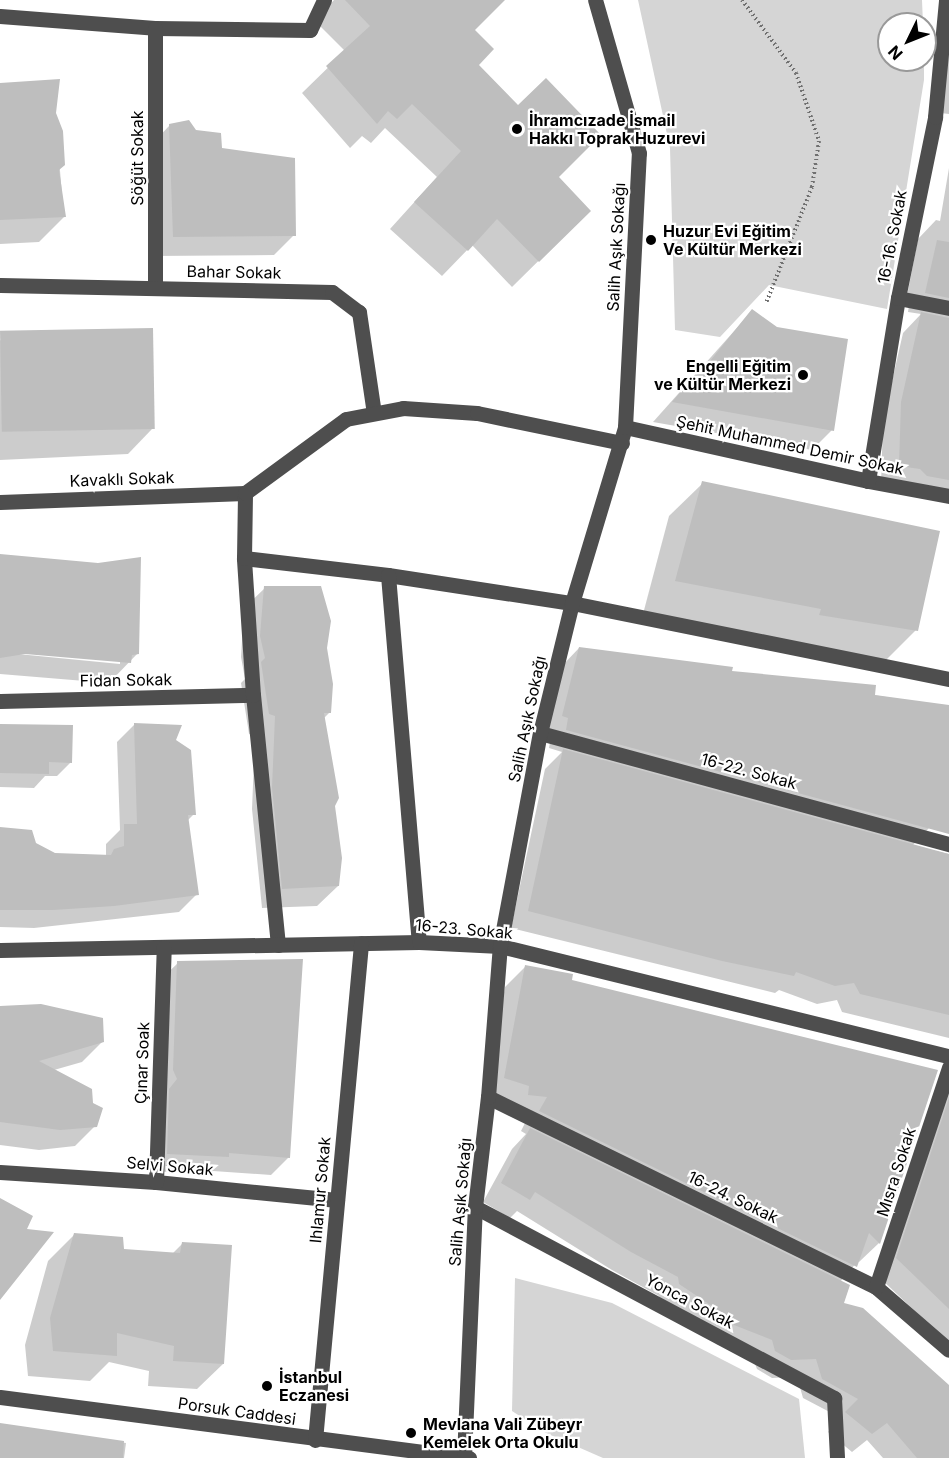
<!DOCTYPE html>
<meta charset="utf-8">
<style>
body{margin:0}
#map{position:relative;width:949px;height:1458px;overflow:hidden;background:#fff;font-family:Inter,sans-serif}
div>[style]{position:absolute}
.green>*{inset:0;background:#d5d5d5}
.shadow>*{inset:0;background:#0003}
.building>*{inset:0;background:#bebebe;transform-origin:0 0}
.path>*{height:4px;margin-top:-2px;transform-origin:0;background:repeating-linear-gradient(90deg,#707070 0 1.5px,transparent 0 4.5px)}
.minor>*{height:15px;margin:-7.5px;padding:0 7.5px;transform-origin:7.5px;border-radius:7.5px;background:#4e4e4e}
.dots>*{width:16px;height:16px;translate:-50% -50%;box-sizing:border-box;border:3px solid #fff;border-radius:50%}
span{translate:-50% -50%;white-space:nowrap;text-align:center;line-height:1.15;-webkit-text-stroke:4.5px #fff;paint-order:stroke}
.poi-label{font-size:16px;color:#000;font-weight:700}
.left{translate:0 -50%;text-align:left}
.right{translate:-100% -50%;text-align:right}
.street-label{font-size:16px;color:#000}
.north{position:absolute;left:877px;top:12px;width:60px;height:60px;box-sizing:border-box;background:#fff;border:2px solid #999;border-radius:50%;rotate:227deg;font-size:16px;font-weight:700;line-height:24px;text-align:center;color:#000}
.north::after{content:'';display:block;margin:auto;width:21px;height:27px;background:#000;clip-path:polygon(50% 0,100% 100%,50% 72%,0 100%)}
</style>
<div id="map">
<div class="green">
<i style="clip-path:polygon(638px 0,922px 0,923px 24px,889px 24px,889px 60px,924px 60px,924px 80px,887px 309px,769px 285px,720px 337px,675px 330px,670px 148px)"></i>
<i style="clip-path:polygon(515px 1278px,612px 1303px,799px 1399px,805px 1458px,603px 1458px,546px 1433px,512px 1411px)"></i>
</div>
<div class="shadow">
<i style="clip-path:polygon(334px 0,503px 0,473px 30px,477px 66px,557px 177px,589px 211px,512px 287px,472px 245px,442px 276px,390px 229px,437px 177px,385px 128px,371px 143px,362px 136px,350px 148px,302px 93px,345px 51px,315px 21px)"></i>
<i style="clip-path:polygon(949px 11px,949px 114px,932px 112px)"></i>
<i style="clip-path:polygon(0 84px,55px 113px,64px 217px,39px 242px,0 244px)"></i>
<i style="clip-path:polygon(170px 125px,195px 131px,221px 149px,294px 235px,274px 255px,153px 256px,150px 146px)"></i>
<i style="clip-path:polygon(949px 168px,949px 496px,881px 484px,883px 421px,903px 333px,921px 314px,908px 312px,909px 305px,906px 301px,918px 239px,936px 220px,940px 221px)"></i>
<i style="clip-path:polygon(752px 311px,832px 430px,812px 450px,653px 422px)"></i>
<i style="clip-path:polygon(0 340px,153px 428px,128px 454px,0 460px)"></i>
<i style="clip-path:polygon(703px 483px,916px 630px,883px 663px,643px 614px,669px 516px)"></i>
<i style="clip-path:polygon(evenodd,0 556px,138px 653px,109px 683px,0 674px,0 556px,18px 651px,120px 661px,120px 664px,18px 654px,18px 651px)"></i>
<i style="clip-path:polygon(265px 588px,325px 648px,330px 712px,324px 718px,333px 806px,338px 886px,317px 906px,262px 908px,252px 809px,255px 735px,249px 734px,241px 683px,245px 679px,241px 657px,244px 608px)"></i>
<i style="clip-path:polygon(579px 648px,949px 707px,949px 829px,929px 828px,912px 846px,949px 854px,949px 1038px,842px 1012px,837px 1000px,817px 1004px,779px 990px,775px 993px,511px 928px,545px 769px,562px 752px,549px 748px,551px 736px,544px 735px,561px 667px)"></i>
<i style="clip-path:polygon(135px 724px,174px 740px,194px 814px,187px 821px,197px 894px,179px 912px,34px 928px,0 927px,0 829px,54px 854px,106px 856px,106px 844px,120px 830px,117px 742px)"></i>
<i style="clip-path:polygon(0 725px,71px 762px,57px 776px,45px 776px,34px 788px,0 787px)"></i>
<i style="clip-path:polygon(178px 963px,289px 1157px,271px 1175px,213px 1171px,210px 1174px,150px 1171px,160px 980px)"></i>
<i style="clip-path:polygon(525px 967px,571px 981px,936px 1071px,879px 1243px,859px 1262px,858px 1261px,840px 1282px,842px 1304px,949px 1388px,949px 1458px,883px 1458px,867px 1440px,852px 1452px,828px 1432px,841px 1418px,803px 1398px,797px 1377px,772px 1378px,757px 1369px,753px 1359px,716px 1344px,714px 1339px,661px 1303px,659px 1296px,612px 1270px,517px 1211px,510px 1218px,483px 1202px,512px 1149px,526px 1134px,521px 1131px,528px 1117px,485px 1098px,505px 987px)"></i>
<i style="clip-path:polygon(0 1009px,102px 1042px,82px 1062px,54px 1070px,95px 1126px,75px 1146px,39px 1150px,0 1145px)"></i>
<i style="clip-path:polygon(949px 1085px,949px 1357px,934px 1339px,939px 1334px,879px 1277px)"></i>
<i style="clip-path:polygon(74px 1235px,123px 1250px,172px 1254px,182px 1244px,223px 1364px,197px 1389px,148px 1386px,149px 1371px,109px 1362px,90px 1381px,28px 1376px,25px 1345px,48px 1261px)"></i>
<i style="clip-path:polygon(0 1425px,126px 1443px,124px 1458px,0 1458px)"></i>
</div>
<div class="building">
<i style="clip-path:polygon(345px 0,505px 0,475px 30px,494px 49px,479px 65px,518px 105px,546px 78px,601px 135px,559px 177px,591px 211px,539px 262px,497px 219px,468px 251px,414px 202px,461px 151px,412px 104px,397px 119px,388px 111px,377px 124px,326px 66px,370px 26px)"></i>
<i style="clip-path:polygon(60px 79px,56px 113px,63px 131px,65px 165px,59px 170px,66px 217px,0 220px,0 83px)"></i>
<i style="clip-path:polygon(189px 120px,196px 130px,221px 133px,222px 148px,295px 158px,296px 236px,173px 237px,169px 124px)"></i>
<i style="clip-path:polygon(937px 240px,949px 242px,949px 298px,925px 293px)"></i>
<i style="clip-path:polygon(752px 309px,777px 327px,848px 339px,834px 431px,672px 402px,704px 364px,706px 366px)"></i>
<i style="clip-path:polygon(921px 312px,949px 318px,949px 480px,927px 476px,920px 469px,899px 466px,901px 402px)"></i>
<i style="left:153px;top:328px;width:101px;height:153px;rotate:89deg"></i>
<i style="clip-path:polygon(702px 481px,940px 531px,918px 631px,819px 615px,821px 609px,675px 581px)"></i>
<i style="clip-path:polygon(0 554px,98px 563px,141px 557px,139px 654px,132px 655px,131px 663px,25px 654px,0 658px)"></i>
<i style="clip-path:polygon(264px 586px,321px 586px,331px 621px,327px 648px,333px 684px,331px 713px,324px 713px,339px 798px,335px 806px,342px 858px,339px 886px,282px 889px,272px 788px,275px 716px,269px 714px,261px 662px,265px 658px,260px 636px)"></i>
<i style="clip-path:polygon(579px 647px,733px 667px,732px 671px,876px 685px,875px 695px,949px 705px,949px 834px,566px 730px,568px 718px,562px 716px)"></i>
<i style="clip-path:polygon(134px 723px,182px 725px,176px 740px,191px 750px,196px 815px,188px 815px,199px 895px,114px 906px,53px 910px,0 910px,0 827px,32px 830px,36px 843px,55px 853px,111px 855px,114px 849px,124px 846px,124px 824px,137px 824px)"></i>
<i style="clip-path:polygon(0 724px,73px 725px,72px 763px,49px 762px,49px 774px,0 773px)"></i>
<i style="clip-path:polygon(563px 749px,949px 854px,949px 1015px,860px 994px,854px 983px,835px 986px,796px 972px,794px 976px,722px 961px,528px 911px)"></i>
<i style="clip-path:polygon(303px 959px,290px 1158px,229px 1153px,229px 1157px,167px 1154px,169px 1089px,177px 1079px,173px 1070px,177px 961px)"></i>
<i style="clip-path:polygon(525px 965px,573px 974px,572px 980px,938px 1070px,880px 1244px,869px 1233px,857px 1267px,539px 1111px,547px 1097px,528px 1095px,529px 1086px,504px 1078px)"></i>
<i style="clip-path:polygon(41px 1004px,103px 1018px,104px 1042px,39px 1061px,92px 1089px,93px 1103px,103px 1108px,97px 1127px,60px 1130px,0 1122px,0 1006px)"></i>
<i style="clip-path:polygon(949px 1098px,949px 1309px,896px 1258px)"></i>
<i style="clip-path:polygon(530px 1128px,850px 1285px,844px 1303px,863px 1308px,949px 1385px,949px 1458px,917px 1458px,887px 1423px,872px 1434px,845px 1412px,858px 1399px,822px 1379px,816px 1359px,791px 1360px,775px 1351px,772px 1340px,734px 1325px,733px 1320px,679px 1284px,678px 1277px,631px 1252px,535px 1192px,530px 1200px,501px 1183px)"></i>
<i style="clip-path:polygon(0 1198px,33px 1216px,27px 1229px,54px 1232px,0 1300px)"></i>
<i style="clip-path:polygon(74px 1233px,123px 1237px,124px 1249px,180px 1253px,182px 1242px,232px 1245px,224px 1364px,173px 1361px,174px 1346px,117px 1333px,117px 1356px,53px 1351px,50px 1318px)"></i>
<i style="clip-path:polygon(0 1423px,124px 1441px,123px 1458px,0 1458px)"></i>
</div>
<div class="path">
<i style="left:742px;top:0;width:91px;rotate:53.5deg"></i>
<i style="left:796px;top:73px;width:72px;rotate:71.3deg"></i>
<i style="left:819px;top:141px;width:47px;rotate:98.7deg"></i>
<i style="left:812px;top:187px;width:125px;rotate:111.6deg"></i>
</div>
<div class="minor">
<i style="left:0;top:16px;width:155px;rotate:4.4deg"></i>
<i style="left:155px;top:28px;width:155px;rotate:0.7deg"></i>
<i style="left:310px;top:30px;width:33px;rotate:-65deg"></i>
<i style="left:155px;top:28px;width:260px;rotate:90deg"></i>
<i style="left:0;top:285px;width:332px;rotate:1.2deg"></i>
<i style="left:332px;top:292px;width:34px;rotate:37deg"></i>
<i style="left:359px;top:312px;width:102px;rotate:81.6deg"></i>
<i style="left:898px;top:298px;width:52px;rotate:11.1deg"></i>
<i style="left:625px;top:427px;width:249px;rotate:12.5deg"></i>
<i style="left:868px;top:481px;width:82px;rotate:10.5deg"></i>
<i style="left:868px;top:481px;width:185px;rotate:-80.7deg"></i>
<i style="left:898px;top:298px;width:185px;rotate:-78.4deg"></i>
<i style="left:935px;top:117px;width:118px;rotate:-84.6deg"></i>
<i style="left:0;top:502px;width:245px;rotate:-2.1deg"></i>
<i style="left:244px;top:558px;width:145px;rotate:6.7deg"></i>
<i style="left:388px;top:575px;width:186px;rotate:8.7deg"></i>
<i style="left:572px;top:603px;width:385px;rotate:11.4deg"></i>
<i style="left:388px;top:575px;width:368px;rotate:85.2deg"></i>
<i style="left:0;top:701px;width:253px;rotate:-1.4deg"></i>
<i style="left:540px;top:733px;width:424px;rotate:15.2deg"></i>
<i style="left:278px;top:945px;width:251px;rotate:-95.7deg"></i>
<i style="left:253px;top:695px;width:137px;rotate:-93.8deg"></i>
<i style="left:244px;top:558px;width:65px;rotate:-89.1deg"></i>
<i style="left:245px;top:493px;width:125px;rotate:-36.2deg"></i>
<i style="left:346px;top:419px;width:58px;rotate:-10.9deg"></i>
<i style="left:403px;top:408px;width:74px;rotate:3.9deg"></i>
<i style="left:477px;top:413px;width:148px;rotate:11.7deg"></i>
<i style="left:0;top:950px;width:419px;rotate:-1.1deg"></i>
<i style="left:419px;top:942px;width:81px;rotate:2.8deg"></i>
<i style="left:500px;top:946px;width:462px;rotate:13.8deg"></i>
<i style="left:488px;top:1097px;width:432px;rotate:26.1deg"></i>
<i style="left:876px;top:1287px;width:96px;rotate:40.8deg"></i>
<i style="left:0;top:1172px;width:156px;rotate:3.7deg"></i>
<i style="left:156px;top:1182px;width:182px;rotate:5.7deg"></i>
<i style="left:156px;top:1182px;width:235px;rotate:-88.1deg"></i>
<i style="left:475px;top:1207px;width:407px;rotate:28deg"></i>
<i style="left:834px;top:1398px;width:60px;rotate:87.1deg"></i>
<i style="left:876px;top:1287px;width:232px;rotate:-71.6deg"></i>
<i style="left:0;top:1397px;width:473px;rotate:7.4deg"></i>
<i style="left:315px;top:1440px;width:499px;rotate:-84.7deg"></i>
<i style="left:464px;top:1457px;width:250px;rotate:-87.5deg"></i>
<i style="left:475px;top:1207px;width:111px;rotate:-83.3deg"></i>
<i style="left:488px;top:1097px;width:151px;rotate:-85.5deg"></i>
<i style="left:500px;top:946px;width:217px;rotate:-79.4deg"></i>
<i style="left:540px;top:733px;width:134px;rotate:-76.2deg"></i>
<i style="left:572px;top:603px;width:184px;rotate:-73.2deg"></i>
<i style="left:625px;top:427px;width:274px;rotate:-87.1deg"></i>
<i style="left:639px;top:153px;width:159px;rotate:-106deg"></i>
</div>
<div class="dots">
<i style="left:517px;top:129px;background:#000"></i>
<i style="left:651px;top:240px;background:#000"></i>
<i style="left:803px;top:375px;background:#000"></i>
<i style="left:267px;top:1386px;background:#000"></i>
<i style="left:411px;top:1433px;background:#000"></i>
</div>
<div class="poi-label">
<span class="left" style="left:529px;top:129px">İhramcızade İsmail<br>Hakkı Toprak Huzurevi</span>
<span class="left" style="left:663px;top:240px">Huzur Evi Eğitim<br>Ve Kültür Merkezi</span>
<span class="right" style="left:791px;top:375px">Engelli Eğitim<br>ve Kültür Merkezi</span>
<span class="left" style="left:279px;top:1386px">İstanbul<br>Eczanesi</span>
<span class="left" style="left:423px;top:1433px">Mevlana Vali Zübeyr<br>Kemelek Orta Okulu</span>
</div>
<div class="street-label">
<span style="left:137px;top:158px;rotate:-90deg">Söğüt Sokak</span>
<span style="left:892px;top:237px;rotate:-79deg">16-16. Sokak</span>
<span style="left:616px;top:247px;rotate:-87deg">Salih Aşık Sokağı</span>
<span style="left:234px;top:272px;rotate:1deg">Bahar Sokak</span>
<span style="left:790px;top:445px;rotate:12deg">Şehit Muhammed Demir Sokak</span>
<span style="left:122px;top:479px;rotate:-2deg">Kavaklı Sokak</span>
<span style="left:126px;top:680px;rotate:-1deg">Fidan Sokak</span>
<span style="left:527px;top:719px;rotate:-78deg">Salih Aşık Sokağı</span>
<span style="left:749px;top:771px;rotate:15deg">16-22. Sokak</span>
<span style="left:464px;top:929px;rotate:5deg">16-23. Sokak</span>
<span style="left:142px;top:1063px;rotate:-88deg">Çınar Soak</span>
<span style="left:170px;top:1166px;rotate:5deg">Selvi Sokak</span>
<span style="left:896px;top:1172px;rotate:-72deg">Mısra Sokak</span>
<span style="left:320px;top:1190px;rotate:-85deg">Ihlamur Sokak</span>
<span style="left:733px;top:1197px;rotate:26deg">16-24. Sokak</span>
<span style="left:460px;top:1202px;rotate:-85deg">Salih Aşık Sokağı</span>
<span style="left:690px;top:1301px;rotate:28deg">Yonca Sokak</span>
<span style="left:237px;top:1411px;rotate:8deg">Porsuk Caddesi</span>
</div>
<div class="north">N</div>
</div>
